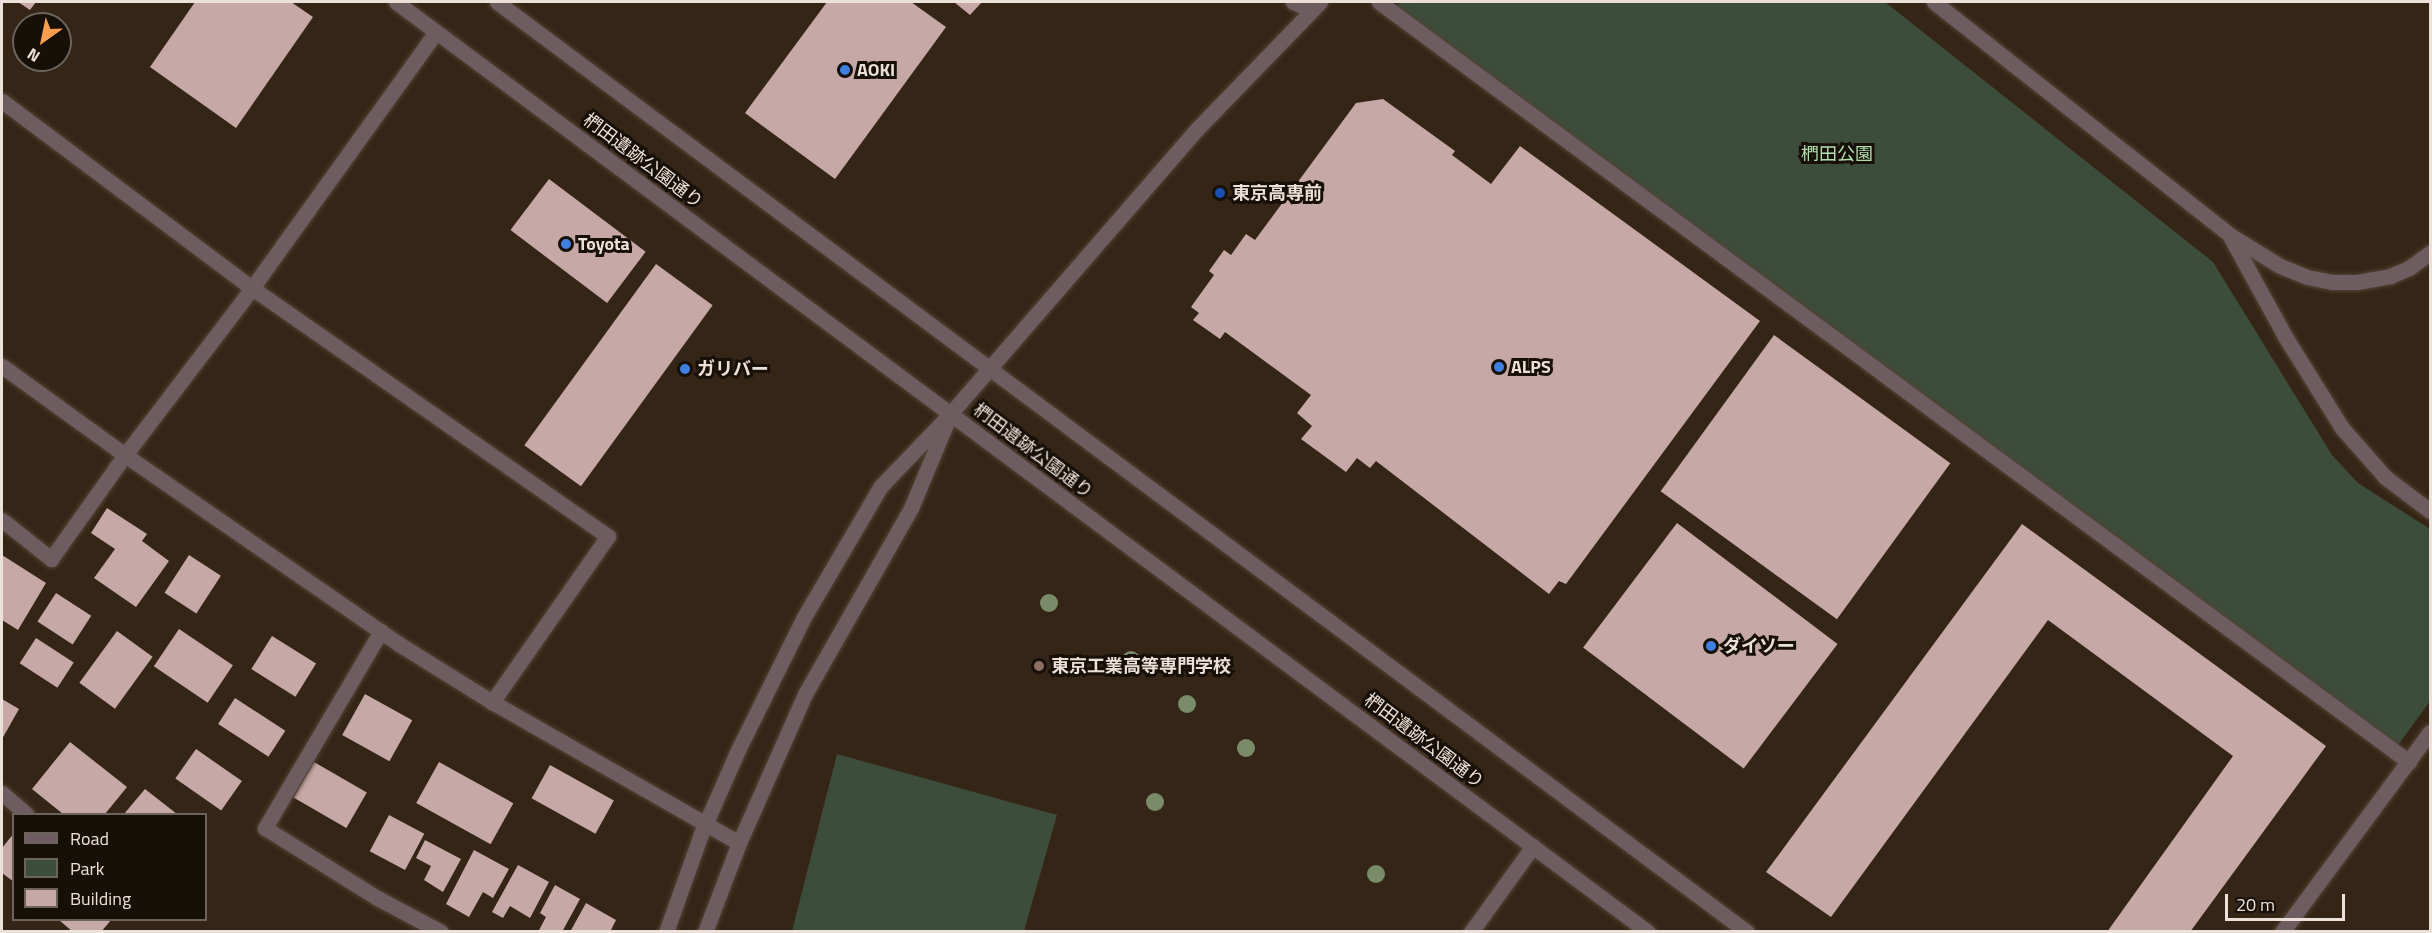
<!DOCTYPE html>
<meta charset="utf-8">
<style>
body{margin:0}
#map{position:relative;width:2432px;height:933px;overflow:hidden;background:#352516;font-family:"Titillium Web","Noto Sans JP",sans-serif}
div>[style]{position:absolute}
.green>*{inset:0;background:#3d4d3b}
.building>*{inset:0;background:#c6a9a6;transform-origin:0 0}
.roads{filter:drop-shadow(0 0 2px #524335) drop-shadow(0 0 2px #524335)}
.service>*{height:15px;margin:-7.5px;padding:0 7.5px;transform-origin:7.5px;border-radius:7.5px;background:#6e5d60}
.minor>*{height:15px;margin:-7.5px;padding:0 7.5px;transform-origin:7.5px;border-radius:7.5px;background:#6e5d60}
.tertiary>*{height:15px;margin:-7.5px;padding:0 7.5px;transform-origin:7.5px;border-radius:7.5px;background:#6e5d60}
.trees>*{width:18px;height:18px;margin:-9px;border-radius:50%;background:#7a8b6a}
.dots>*{width:16px;height:16px;translate:-50% -50%;box-sizing:border-box;border:3px solid #171009;border-radius:50%}
span{translate:-50% -50%;white-space:nowrap;text-align:center;line-height:1.15;-webkit-text-stroke:6px #171009;paint-order:stroke}
.poi-label{font-size:18px;color:#ece1d8;font-weight:700}
.left{translate:0 -50%;text-align:left}
.park-label{font-size:18px;color:#b3dfaf}
.street-label{font-size:18px;color:#ece1d8}
.frame{position:absolute;inset:0;border:3px solid #ece1d8;pointer-events:none}
.legend{position:absolute;left:12px;top:813px;width:195px;height:108px;box-sizing:border-box;background:#171009;border:2px solid #6c645c;margin:0;padding:8px 10px;list-style:none;font-size:18px;color:#ece1d8}
.legend li{display:flex;align-items:center;gap:12px;height:30px}
.legend b{width:30px;border:2px solid #6c645c}
.north{position:absolute;left:12px;top:12px;width:60px;height:60px;box-sizing:border-box;background:#171009;border:2px solid #6c645c;border-radius:50%;rotate:213deg;font-size:16px;font-weight:700;line-height:24px;text-align:center;color:#ece1d8}
.north::after{content:'';display:block;margin:auto;width:21px;height:27px;background:#fb9e50;clip-path:polygon(50% 0,100% 100%,50% 72%,0 100%)}
.scale{position:absolute;left:2225px;top:894px;width:120px;height:27px;box-sizing:border-box;border:3px solid #ece1d8;border-top:0;padding-left:8px;font-size:18px;line-height:21px;white-space:nowrap;color:#ece1d8;-webkit-text-stroke:4px #171009;paint-order:stroke}
</style>
<div id="map">
<div class="green">
<i style="clip-path:polygon(1401px 2px,1885px 2px,2213px 262px,2332px 455px,2358px 483px,2430px 529px,2430px 701px,2393px 752px,1391px 11px)"></i>
<i style="clip-path:polygon(837px 754px,1057px 815px,1024px 931px,792px 931px)"></i>
</div>
<div class="building">
<i style="clip-path:polygon(18px 2px,36px 2px,30px 10px)"></i>
<i style="clip-path:polygon(195px 2px,291px 2px,313px 17px,236px 128px,150px 67px)"></i>
<i style="clip-path:polygon(827px 2px,911px 2px,946px 27px,835px 179px,745px 113px)"></i>
<i style="clip-path:polygon(954px 2px,982px 2px,970px 15px)"></i>
<i style="clip-path:polygon(1383px 99px,1455px 151px,1452px 155px,1491px 184px,1520px 146px,1760px 321px,1566px 584px,1559px 581px,1549px 594px,1376px 461px,1370px 468px,1357px 458px,1346px 472px,1301px 439px,1312px 426px,1297px 413px,1311px 395px,1225px 332px,1220px 339px,1193px 320px,1199px 313px,1191px 307px,1214px 275px,1209px 271px,1224px 250px,1231px 255px,1246px 234px,1255px 240px,1356px 103px)"></i>
<i style="left:549px;top:179px;width:121px;height:64px;rotate:37deg"></i>
<i style="left:656px;top:264px;width:70px;height:224px;rotate:36deg"></i>
<i style="left:1774px;top:335px;width:218px;height:193px;rotate:36deg"></i>
<i style="clip-path:polygon(107px 508px,147px 534px,142px 541px,169px 561px,136px 607px,94px 578px,115px 549px,91px 533px)"></i>
<i style="left:1677px;top:523px;width:201px;height:156px;rotate:37deg"></i>
<i style="clip-path:polygon(2022px 524px,2326px 746px,2190px 932px,2107px 932px,2233px 756px,2048px 620px,1831px 917px,1766px 872px)"></i>
<i style="clip-path:polygon(2px 555px,46px 583px,18px 630px,2px 620px)"></i>
<i style="left:189px;top:555px;width:38px;height:45px;rotate:33deg"></i>
<i style="left:56px;top:593px;width:42px;height:34px;rotate:33deg"></i>
<i style="left:179px;top:629px;width:65px;height:45px;rotate:34deg"></i>
<i style="left:117px;top:631px;width:44px;height:64px;rotate:36deg"></i>
<i style="left:272px;top:636px;width:52px;height:39px;rotate:32deg"></i>
<i style="left:36px;top:638px;width:45px;height:30px;rotate:33deg"></i>
<i style="left:365px;top:694px;width:54px;height:47px;rotate:29deg"></i>
<i style="left:235px;top:698px;width:60px;height:31px;rotate:33deg"></i>
<i style="clip-path:polygon(2px 699px,19px 709px,2px 739px)"></i>
<i style="clip-path:polygon(70px 742px,127px 787px,105px 814px,63px 814px,32px 789px)"></i>
<i style="left:196px;top:749px;width:56px;height:36px;rotate:35deg"></i>
<i style="left:314px;top:762px;width:61px;height:41px;rotate:30deg"></i>
<i style="left:439px;top:762px;width:85px;height:47px;rotate:29deg"></i>
<i style="left:550px;top:765px;width:73px;height:38px;rotate:29deg"></i>
<i style="clip-path:polygon(145px 789px,177px 814px,124px 814px)"></i>
<i style="left:389px;top:815px;width:40px;height:41px;rotate:28deg"></i>
<i style="clip-path:polygon(14px 833px,14px 882px,2px 873px,2px 848px)"></i>
<i style="clip-path:polygon(425px 840px,461px 859px,443px 892px,424px 880px,431px 866px,416px 858px)"></i>
<i style="clip-path:polygon(474px 850px,509px 869px,493px 898px,483px 892px,469px 917px,446px 904px)"></i>
<i style="clip-path:polygon(518px 865px,549px 882px,530px 918px,510px 906px,503px 918px,492px 912px)"></i>
<i style="clip-path:polygon(555px 885px,580px 899px,562px 932px,538px 932px,546px 917px,540px 913px)"></i>
<i style="clip-path:polygon(586px 903px,616px 920px,610px 932px,570px 932px)"></i>
<i style="clip-path:polygon(59px 920px,111px 920px,101px 932px,73px 932px)"></i>
</div>
<div class="roads">
<div class="service">
<i style="left:1471px;top:932px;width:106px;rotate:-54.2deg"></i>
</div>
<div class="minor">
<i style="left:1293px;top:2px;width:20px;rotate:24deg"></i>
<i style="left:1379px;top:2px;width:1280px;rotate:36.42deg"></i>
<i style="left:2px;top:101px;width:312px;rotate:36.8deg"></i>
<i style="left:252px;top:288px;width:434px;rotate:34.9deg"></i>
<i style="left:608px;top:536px;width:203px;rotate:124.9deg"></i>
<i style="left:2px;top:366px;width:152px;rotate:35.9deg"></i>
<i style="left:125px;top:455px;width:333px;rotate:34.6deg"></i>
<i style="left:399px;top:644px;width:110px;rotate:31.9deg"></i>
<i style="left:492px;top:702px;width:284px;rotate:29.7deg"></i>
<i style="left:2px;top:520px;width:63px;rotate:38.5deg"></i>
<i style="left:51px;top:559px;width:128px;rotate:-54.6deg"></i>
<i style="left:125px;top:455px;width:210px;rotate:-52.7deg"></i>
<i style="left:252px;top:288px;width:315px;rotate:-54.3deg"></i>
<i style="left:381px;top:631px;width:229px;rotate:120.5deg"></i>
<i style="left:265px;top:828px;width:134px;rotate:31.9deg"></i>
<i style="left:379px;top:899px;width:70px;rotate:28deg"></i>
<i style="left:2px;top:793px;width:32px;rotate:41deg"></i>
<i style="left:2282px;top:932px;width:249px;rotate:-53.5deg"></i>
</div>
<div class="tertiary">
<i style="left:396px;top:2px;width:1560px;rotate:36.61deg"></i>
<i style="left:497px;top:2px;width:1558px;rotate:36.65deg"></i>
<i style="left:1934px;top:2px;width:377px;rotate:38.2deg"></i>
<i style="left:2230px;top:235px;width:59px;rotate:31.8deg"></i>
<i style="left:2280px;top:266px;width:29px;rotate:22deg"></i>
<i style="left:2307px;top:277px;width:25px;rotate:11deg"></i>
<i style="left:2332px;top:282px;width:25px"></i>
<i style="left:2357px;top:282px;width:34px;rotate:-10deg"></i>
<i style="left:2390px;top:276px;width:21px;rotate:-23deg"></i>
<i style="left:2409px;top:268px;width:26px;rotate:-36deg"></i>
<i style="left:2231px;top:238px;width:114px;rotate:61.2deg"></i>
<i style="left:2286px;top:338px;width:106px;rotate:58.1deg"></i>
<i style="left:2342px;top:428px;width:65px;rotate:48.7deg"></i>
<i style="left:2385px;top:477px;width:56px;rotate:37.1deg"></i>
<i style="left:666px;top:932px;width:104px;rotate:-70.3deg"></i>
<i style="left:701px;top:834px;width:92px;rotate:-66.2deg"></i>
<i style="left:738px;top:750px;width:148px;rotate:-63.6deg"></i>
<i style="left:804px;top:617px;width:152px;rotate:-59.6deg"></i>
<i style="left:881px;top:486px;width:100px;rotate:-46.2deg"></i>
<i style="left:950px;top:414px;width:377px;rotate:-49.1deg"></i>
<i style="left:1197px;top:129px;width:177px;rotate:-45.9deg"></i>
<i style="left:705px;top:932px;width:95px;rotate:-69.1deg"></i>
<i style="left:739px;top:843px;width:163px;rotate:-66.1deg"></i>
<i style="left:805px;top:694px;width:214px;rotate:-60.3deg"></i>
<i style="left:911px;top:508px;width:93px;rotate:-67.3deg"></i>
</div>
</div>
<div class="trees">
<i style="left:1049px;top:603px"></i>
<i style="left:1131px;top:660px"></i>
<i style="left:1187px;top:704px"></i>
<i style="left:1246px;top:748px"></i>
<i style="left:1155px;top:802px"></i>
<i style="left:1376px;top:874px"></i>
</div>
<div class="dots">
<i style="left:845px;top:70px;background:#3f7fe0"></i>
<i style="left:1220px;top:193px;background:#1a4fb4"></i>
<i style="left:566px;top:244px;background:#3f7fe0"></i>
<i style="left:1499px;top:367px;background:#3f7fe0"></i>
<i style="left:685px;top:369px;background:#3f7fe0"></i>
<i style="left:1711px;top:646px;background:#3f7fe0"></i>
<i style="left:1039px;top:666px;background:#8d6e63"></i>
</div>
<div class="poi-label">
<span class="left" style="left:857px;top:70px">AOKI</span>
<span class="left" style="left:1232px;top:193px">東京高専前</span>
<span class="left" style="left:578px;top:244px">Toyota</span>
<span class="left" style="left:1511px;top:367px">ALPS</span>
<span class="left" style="left:697px;top:369px">ガリバー</span>
<span class="left" style="left:1723px;top:646px">ダイソー</span>
<span class="left" style="left:1051px;top:666px">東京工業高等専門学校</span>
</div>
<div class="park-label">
<span style="left:1837px;top:154px">椚田公園</span>
</div>
<div class="street-label">
<span style="left:643px;top:161px;rotate:37deg">椚田遺跡公園通り</span>
<span style="left:1033px;top:451px;rotate:37deg">椚田遺跡公園通り</span>
<span style="left:1424px;top:741px;rotate:37deg">椚田遺跡公園通り</span>
</div>
<div class="frame"></div>
<ul class="legend">
<li><b style="height:8px;background:#6e5d60"></b>Road</li>
<li><b style="height:16px;background:#3d4d3b"></b>Park</li>
<li><b style="height:16px;background:#c6a9a6"></b>Building</li>
</ul>
<div class="north">N</div>
<div class="scale">20 m</div>
</div>
